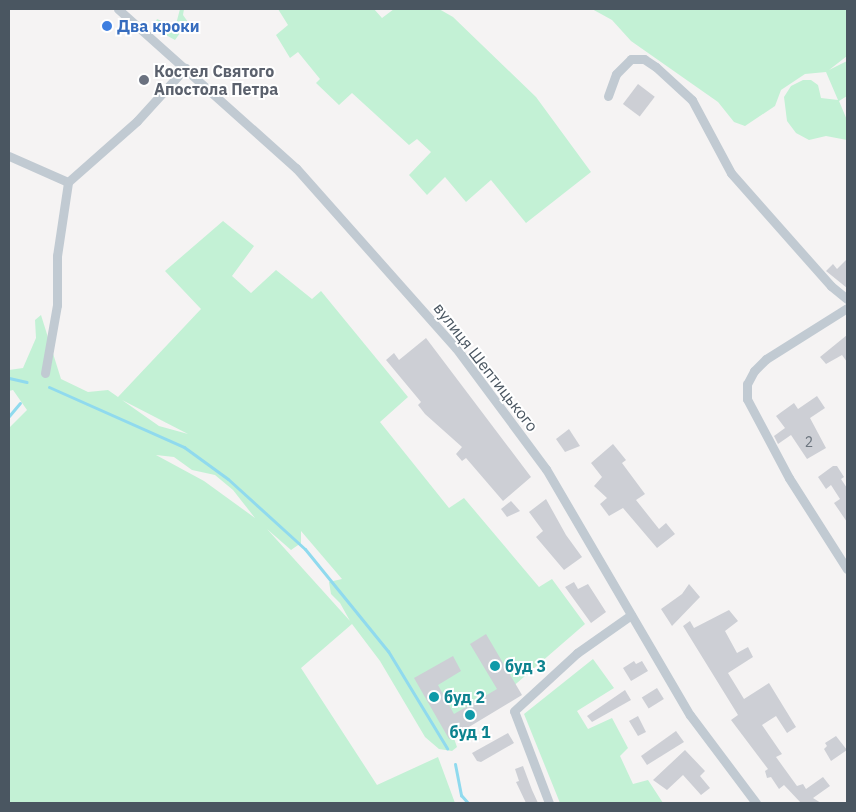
<!DOCTYPE html>
<meta charset="utf-8">
<style>
body{margin:0}
#map{position:relative;width:856px;height:812px;overflow:hidden;background:#f5f3f3;font-family:"IBM Plex Sans",sans-serif}
div>[style]{position:absolute}
.green>*{inset:0;background:#c3f1d5}
.stream>*{height:3px;margin:-1.5px;padding:0 1.5px;transform-origin:1.5px;border-radius:1.5px;background:#90daee}
.building>*{inset:0;background:#cdcfd5;transform-origin:0 0}
.street>*{height:9px;margin:-4.5px;padding:0 4.5px;transform-origin:4.5px;border-radius:4.5px;background:#c1cad2}
.dots>*{width:14px;height:14px;translate:-50% -50%;box-sizing:border-box;border:2px solid #fff;border-radius:50%}
span{translate:-50% -50%;white-space:nowrap;text-align:center;line-height:1.15;-webkit-text-stroke:4px #fff;paint-order:stroke}
.number-label{font-size:14px;color:#6b747e}
.number-label span{-webkit-text-stroke-width:0}
.shop-label{font-size:16px;color:#366cbe;font-weight:700}
.left{translate:0 -50%;text-align:left}
.worship-label{font-size:16px;color:#5b616d;font-weight:700}
.street-label{font-size:16px;color:#4a5661}
.culture-label{font-size:16px;color:#0d838f;font-weight:700}
.frame{position:absolute;inset:0;border:10px solid #4a5661;pointer-events:none}
</style>
<div id="map">
<div class="green">
<i style="clip-path:polygon(180px 9px,184px 9px,183px 15px,188px 22px,175px 40px,153px 28px,157px 19px,164px 22px,170px 30px,175px 28px)"></i>
<i style="clip-path:polygon(278px 9px,374px 9px,382px 18px,394px 9px,439px 9px,453px 17px,536px 97px,591px 172px,526px 223px,491px 180px,466px 202px,445px 177px,427px 195px,409px 175px,431px 152px,417px 139px,409px 145px,352px 93px,339px 105px,316px 83px,320px 79px,298px 52px,290px 58px,276px 35px,288px 25px)"></i>
<i style="clip-path:polygon(592px 9px,847px 9px,847px 56px,829px 70px,847px 61px,847px 96px,839px 101px,847px 120px,847px 140px,826px 136px,809px 140px,796px 133px,787px 121px,784px 97px,791px 86px,803px 80px,811px 80px,818px 85px,821px 98px,838px 100px,826px 72px,805px 74px,781px 90px,775px 106px,745px 126px,734px 122px,718px 102px,631px 41px,612px 20px)"></i>
<i style="clip-path:polygon(evenodd,223px 221px,254px 246px,232px 276px,251px 293px,276px 270px,312px 299px,321px 291px,408px 397px,380px 422px,449px 508px,464px 498px,539px 587px,552px 579px,585px 624px,458px 734px,448px 721px,457px 747px,452px 751px,439px 749px,425px 737px,380px 661px,352px 624px,301px 668px,377px 785px,438px 757px,455px 803px,9px 803px,9px 428px,27px 410px,13px 390px,9px 391px,9px 370px,23px 368px,36px 338px,35px 320px,41px 315px,61px 379px,88px 392px,108px 390px,118px 397px,201px 309px,165px 271px,223px 221px,122px 400px,188px 434px,159px 426px,122px 400px,223px 221px,156px 455px,174px 457px,192px 470px,215px 475px,233px 490px,255px 518px,204px 481px,156px 455px,223px 221px,267px 529px,291px 550px,301px 543px,301px 531px,342px 579px,329px 582px,331px 594px,340px 603px,350px 621px,267px 529px)"></i>
<i style="clip-path:polygon(593px 659px,614px 688px,577px 711px,588px 729px,612px 718px,628px 748px,620px 756px,633px 784px,648px 780px,663px 803px,560px 803px,524px 714px)"></i>
</div>
<div class="stream">
<i style="left:9px;top:378px;width:18px;rotate:13deg"></i>
<i style="left:49px;top:387px;width:148px;rotate:24deg"></i>
<i style="left:184px;top:447px;width:54px;rotate:36deg"></i>
<i style="left:228px;top:479px;width:104px;rotate:42.3deg"></i>
<i style="left:305px;top:549px;width:132px;rotate:50.9deg"></i>
<i style="left:388px;top:651px;width:114px;rotate:58.7deg"></i>
<i style="left:9px;top:416px;width:17px;rotate:-50deg"></i>
<i style="left:455px;top:764px;width:32px;rotate:79deg"></i>
<i style="left:461px;top:795px;width:11px;rotate:49deg"></i>
</div>
<div class="building">
<i style="left:638px;top:84px;width:21px;height:25px;rotate:37deg"></i>
<i style="clip-path:polygon(847px 259px,847px 288px,826px 271px,833px 264px,837px 269px)"></i>
<i style="clip-path:polygon(847px 335px,847px 362px,842px 355px,826px 364px,820px 357px)"></i>
<i style="clip-path:polygon(426px 338px,531px 477px,503px 501px,466px 458px,462px 461px,456px 454px,462px 447px,425px 414px,418px 405px,421px 402px,386px 360px,394px 353px,399px 360px)"></i>
<i style="clip-path:polygon(817px 396px,825px 408px,810px 418px,826px 448px,807px 459px,791px 435px,778px 444px,774px 436px,785px 428px,776px 416px,794px 403px,798px 409px)"></i>
<i style="clip-path:polygon(569px 429px,580px 446px,565px 452px,556px 439px)"></i>
<i style="clip-path:polygon(613px 444px,626px 460px,622px 463px,645px 494px,636px 500px,659px 529px,666px 523px,675px 534px,657px 548px,623px 508px,609px 516px,600px 504px,607px 498px,594px 486px,602px 477px,591px 463px)"></i>
<i style="clip-path:polygon(833px 466px,837px 466px,844px 477px,841px 479px,847px 488px,847px 522px,834px 503px,840px 499px,831px 485px,826px 489px,818px 477px)"></i>
<i style="clip-path:polygon(546px 499px,566px 535px,582px 557px,564px 570px,536px 537px,543px 531px,529px 512px)"></i>
<i style="clip-path:polygon(511px 501px,520px 511px,507px 517px,501px 509px)"></i>
<i style="clip-path:polygon(574px 582px,578px 589px,588px 584px,606px 612px,591px 623px,565px 587px)"></i>
<i style="clip-path:polygon(689px 584px,700px 597px,672px 626px,661px 609px,682px 594px)"></i>
<i style="clip-path:polygon(729px 610px,738px 621px,725px 631px,737px 653px,748px 647px,753px 657px,728px 673px,744px 699px,769px 683px,796px 727px,787px 733px,776px 716px,762px 725px,782px 754px,776px 757px,797px 786px,803px 784px,806px 789px,823px 777px,830px 786px,813px 798px,821px 803px,801px 803px,784px 785px,779px 789px,771px 777px,767px 778px,765px 771px,768px 769px,731px 720px,738px 715px,683px 626px,690px 621px,694px 628px)"></i>
<i style="clip-path:polygon(486px 634px,522px 695px,449px 739px,414px 678px,453px 656px,461px 671px,438px 685px,454px 714px,497px 689px,470px 644px)"></i>
<i style="clip-path:polygon(634px 661px,636px 664px,642px 661px,648px 671px,631px 681px,623px 668px)"></i>
<i style="left:657px;top:688px;width:13px;height:18px;rotate:58deg"></i>
<i style="clip-path:polygon(625px 690px,631px 700px,592px 722px,587px 716px)"></i>
<i style="clip-path:polygon(638px 716px,646px 732px,638px 736px,629px 721px)"></i>
<i style="clip-path:polygon(676px 731px,684px 742px,647px 765px,641px 756px)"></i>
<i style="clip-path:polygon(508px 733px,514px 743px,481px 762px,477px 761px,472px 753px)"></i>
<i style="clip-path:polygon(836px 736px,847px 750px,831px 761px,824px 749px,827px 746px,825px 743px)"></i>
<i style="clip-path:polygon(685px 750px,705px 771px,700px 776px,710px 788px,701px 795px,683px 775px,667px 790px,653px 780px)"></i>
<i style="clip-path:polygon(523px 766px,532px 790px,538px 803px,526px 803px,516px 782px,519px 781px,515px 769px)"></i>
</div>
<div class="street">
<i style="left:118px;top:9px;width:239px;rotate:41.8deg"></i>
<i style="left:296px;top:168px;width:241px;rotate:48.4deg"></i>
<i style="left:456px;top:348px;width:151px;rotate:53.4deg"></i>
<i style="left:546px;top:469px;width:285px;rotate:59.7deg"></i>
<i style="left:690px;top:715px;width:110px;rotate:53.1deg"></i>
<i style="left:608px;top:96px;width:23px;rotate:-70deg"></i>
<i style="left:616px;top:74px;width:21px;rotate:-45deg"></i>
<i style="left:631px;top:59px;width:13px"></i>
<i style="left:644px;top:59px;width:14px;rotate:34deg"></i>
<i style="left:656px;top:67px;width:49px;rotate:42.5deg"></i>
<i style="left:692px;top:100px;width:83px;rotate:61.9deg"></i>
<i style="left:731px;top:173px;width:151px;rotate:48.5deg"></i>
<i style="left:831px;top:286px;width:21px;rotate:39deg"></i>
<i style="left:9px;top:156px;width:64px;rotate:23.8deg"></i>
<i style="left:847px;top:308px;width:96px;rotate:147.8deg"></i>
<i style="left:766px;top:359px;width:17px;rotate:135deg"></i>
<i style="left:754px;top:371px;width:15px;rotate:118deg"></i>
<i style="left:747px;top:384px;width:15px;rotate:90deg"></i>
<i style="left:747px;top:399px;width:89px;rotate:62deg"></i>
<i style="left:789px;top:478px;width:108px;rotate:57.5deg"></i>
<i style="left:45px;top:373px;width:69px;rotate:-80deg"></i>
<i style="left:57px;top:305px;width:49px;rotate:-90deg"></i>
<i style="left:57px;top:256px;width:75px;rotate:-81.5deg"></i>
<i style="left:68px;top:182px;width:92px;rotate:-41.5deg"></i>
<i style="left:137px;top:121px;width:72px;rotate:-47.8deg"></i>
<i style="left:549px;top:803px;width:98px;rotate:-110.8deg"></i>
<i style="left:514px;top:711px;width:86px;rotate:-42.6deg"></i>
<i style="left:577px;top:653px;width:66px;rotate:-35.1deg"></i>
</div>
<div class="dots">
<i style="left:107px;top:26px;background:#3f7fe0"></i>
<i style="left:144px;top:80px;background:#6b7280"></i>
<i style="left:495px;top:666px;background:#0f9aa8"></i>
<i style="left:434px;top:697px;background:#0f9aa8"></i>
<i style="left:470px;top:715px;background:#0f9aa8"></i>
</div>
<div class="number-label">
<span style="left:809px;top:442px">2</span>
</div>
<div class="shop-label">
<span class="left" style="left:117px;top:26px">Два кроки</span>
</div>
<div class="worship-label">
<span class="left" style="left:154px;top:80px">Костел Святого<br>Апостола Петра</span>
</div>
<div class="street-label">
<span style="left:486px;top:367px;rotate:52deg">вулиця Шептицького</span>
</div>
<div class="culture-label">
<span class="left" style="left:505px;top:666px">буд 3</span>
<span class="left" style="left:444px;top:697px">буд 2</span>
<span style="left:470px;top:732px">буд 1</span>
</div>
<div class="frame"></div>
</div>
